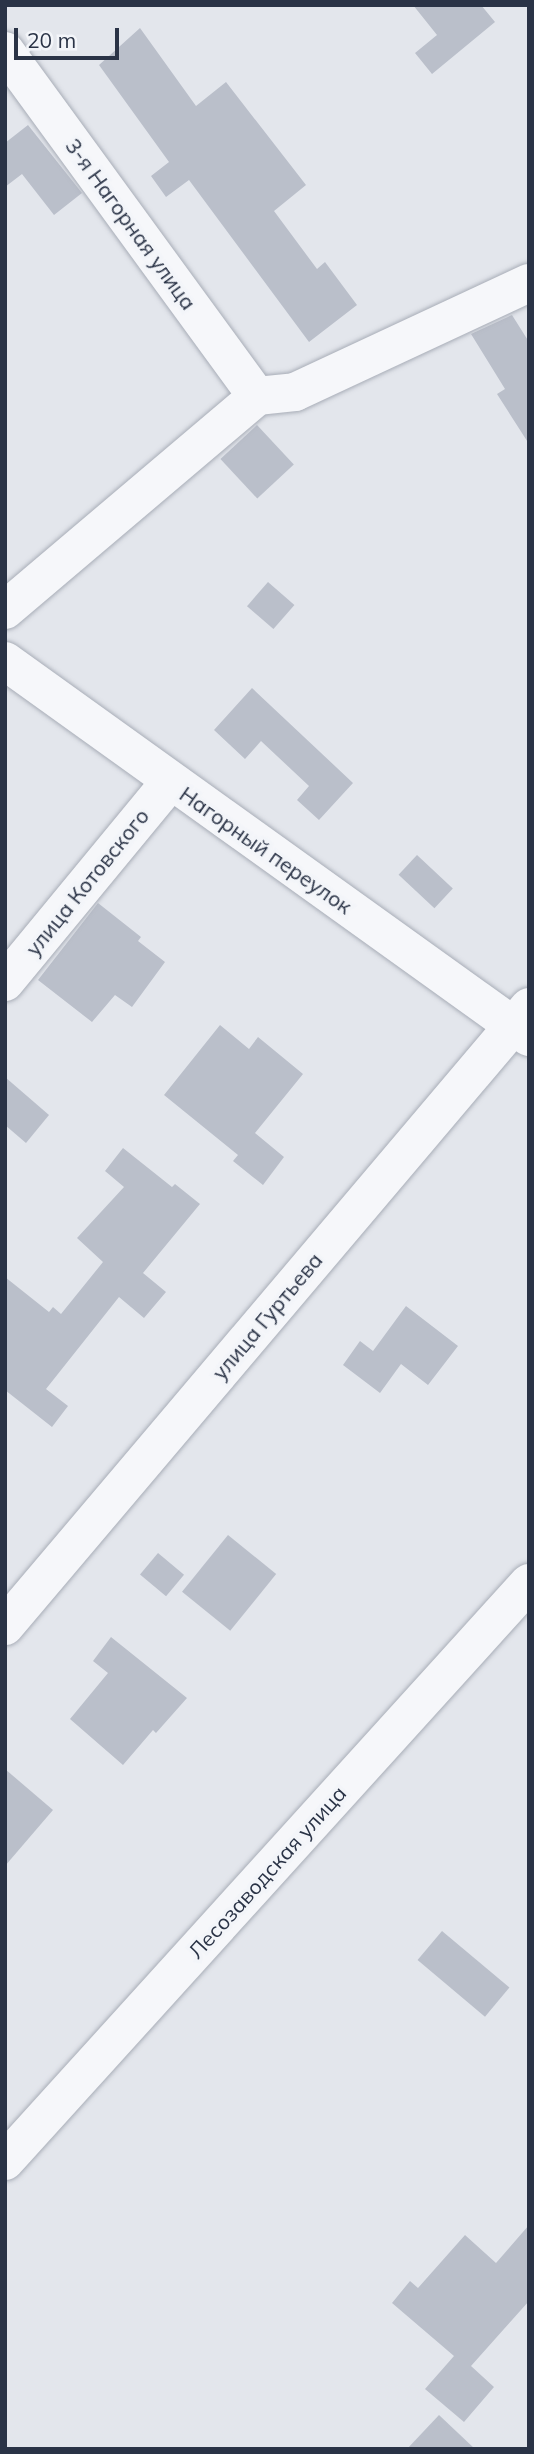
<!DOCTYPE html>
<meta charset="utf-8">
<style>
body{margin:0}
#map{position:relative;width:534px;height:2454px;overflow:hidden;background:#e3e6ec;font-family:Mulish,sans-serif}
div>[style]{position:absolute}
.building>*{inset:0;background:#babfca;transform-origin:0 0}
.roads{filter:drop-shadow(0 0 2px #a8adb7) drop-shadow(0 0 2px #a8adb7)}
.minor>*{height:38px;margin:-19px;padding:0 19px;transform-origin:19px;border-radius:19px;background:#f6f7fa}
span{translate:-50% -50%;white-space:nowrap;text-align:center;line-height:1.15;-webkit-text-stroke:7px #f3f5f9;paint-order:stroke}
.street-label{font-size:21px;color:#2a3346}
.frame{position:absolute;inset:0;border:7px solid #2a3346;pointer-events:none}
.scale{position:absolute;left:14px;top:28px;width:105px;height:32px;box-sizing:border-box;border:4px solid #2a3346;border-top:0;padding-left:9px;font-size:21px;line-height:24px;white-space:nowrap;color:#2a3346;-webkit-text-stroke:5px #f3f5f9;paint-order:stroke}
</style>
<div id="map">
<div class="building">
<i style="clip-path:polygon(413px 5px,481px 5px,495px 22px,432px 74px,415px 53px,437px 35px)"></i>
<i style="clip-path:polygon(140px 28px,196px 106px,226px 82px,306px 185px,274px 211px,317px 269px,325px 262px,357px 305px,309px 342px,189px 180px,166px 197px,151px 176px,169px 162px,99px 65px)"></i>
<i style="clip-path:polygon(28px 125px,82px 193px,54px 215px,22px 174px,5px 187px,5px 143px)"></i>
<i style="clip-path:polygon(512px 315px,529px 342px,529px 444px,497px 394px,505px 389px,471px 334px)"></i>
<i style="left:257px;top:425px;width:54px;height:50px;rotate:47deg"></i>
<i style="left:268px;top:582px;width:35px;height:32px;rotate:41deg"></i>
<i style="clip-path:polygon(252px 688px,353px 783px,319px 820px,297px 800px,309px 786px,261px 741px,245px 759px,214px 730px)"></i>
<i style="left:417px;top:855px;width:49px;height:27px;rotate:43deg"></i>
<i style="clip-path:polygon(98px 903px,141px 937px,138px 941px,165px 962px,132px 1007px,115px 995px,92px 1022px,38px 980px)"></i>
<i style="clip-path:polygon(220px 1025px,249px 1049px,258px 1037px,303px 1074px,255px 1133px,284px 1157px,263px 1185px,233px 1161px,238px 1155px,164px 1095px)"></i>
<i style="clip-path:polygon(5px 1077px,49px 1115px,26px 1143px,5px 1125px)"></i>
<i style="clip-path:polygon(123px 1148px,172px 1187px,175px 1184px,200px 1204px,143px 1273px,166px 1292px,144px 1318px,119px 1297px,46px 1389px,68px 1406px,52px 1427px,5px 1390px,5px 1277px,49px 1312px,53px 1307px,61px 1314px,103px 1262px,77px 1238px,124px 1187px,105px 1171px)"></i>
<i style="clip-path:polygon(406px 1306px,458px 1346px,428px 1385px,401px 1364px,380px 1393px,343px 1365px,360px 1341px,373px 1351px)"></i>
<i style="left:228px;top:1535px;width:62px;height:73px;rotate:39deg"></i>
<i style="left:158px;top:1553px;width:34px;height:28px;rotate:40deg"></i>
<i style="clip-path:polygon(111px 1637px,187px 1698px,156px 1733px,153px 1730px,123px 1765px,70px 1719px,108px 1673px,93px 1661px)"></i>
<i style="clip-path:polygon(5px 1769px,53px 1810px,5px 1866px)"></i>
<i style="left:442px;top:1931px;width:88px;height:38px;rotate:40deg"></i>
<i style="clip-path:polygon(529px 2225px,529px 2301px,471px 2366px,494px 2387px,464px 2422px,425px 2389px,454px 2356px,392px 2303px,410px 2281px,418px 2288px,465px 2235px,496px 2263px)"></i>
<i style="clip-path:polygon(439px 2415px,475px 2449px,407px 2449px)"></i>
</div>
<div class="roads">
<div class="minor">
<i style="left:5px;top:51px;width:427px;rotate:53.9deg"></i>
<i style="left:5px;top:610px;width:331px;rotate:-40.3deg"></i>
<i style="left:257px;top:396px;width:38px;rotate:-6deg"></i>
<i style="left:295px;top:392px;width:258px;rotate:-25deg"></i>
<i style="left:5px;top:661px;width:645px;rotate:35.66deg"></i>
<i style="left:5px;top:982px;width:259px;rotate:-50.5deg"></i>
<i style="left:5px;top:1626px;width:811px;rotate:-49.75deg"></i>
<i style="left:5px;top:2161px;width:780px;rotate:-47.81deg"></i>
</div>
</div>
<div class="street-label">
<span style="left:131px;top:224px;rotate:54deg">3-я Нагорная улица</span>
<span style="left:266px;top:850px;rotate:35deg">Нагорный переулок</span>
<span style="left:87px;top:882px;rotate:-51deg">улица Котовского</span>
<span style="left:267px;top:1316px;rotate:-50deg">улица Гуртьева</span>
<span style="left:267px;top:1872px;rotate:-48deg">Лесозаводская улица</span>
</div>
<div class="frame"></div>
<div class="scale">20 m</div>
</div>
